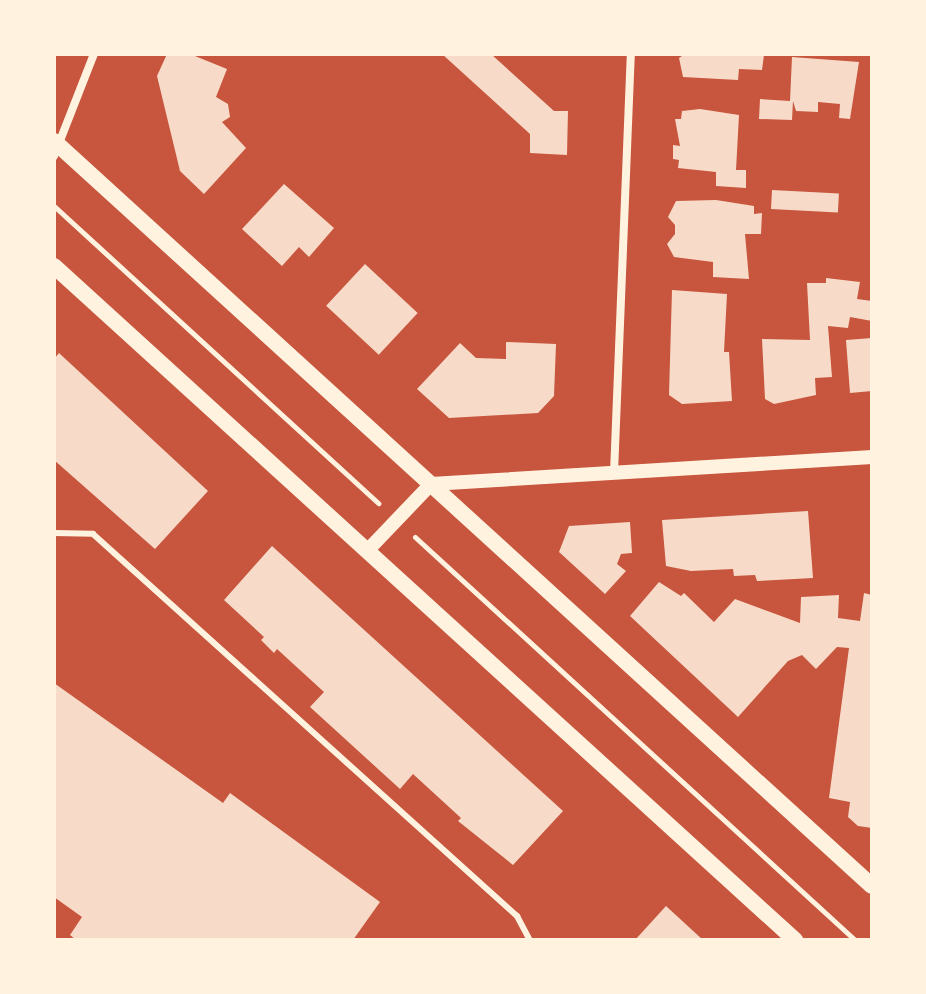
<!DOCTYPE html>
<style>
body{margin:0}
#map{position:relative;width:926px;height:994px;overflow:hidden;background:#c8553d;font-family:Spectral,serif}
div>[style]{position:absolute}
.building>*{inset:0;background:#f7dbc8;transform-origin:0 0}
.path>*{height:5px;margin:-2.5px;padding:0 2.5px;transform-origin:2.5px;border-radius:2.5px;background:#fff3e0}
.service>*{height:6px;margin:-3px;padding:0 3px;transform-origin:3px;border-radius:3px;background:#fff3e0}
.minor>*{height:8px;margin:-4px;padding:0 4px;transform-origin:4px;border-radius:4px;background:#fff3e0}
.tertiary>*{height:14px;margin:-7px;padding:0 7px;transform-origin:7px;border-radius:7px;background:#fff3e0}
.secondary>*{height:16px;margin:-8px;padding:0 8px;transform-origin:8px;border-radius:8px;background:#fff3e0}
span{translate:-50% -50%;white-space:nowrap;text-align:center;line-height:1.15;-webkit-text-stroke:7px #fff3e0;paint-order:stroke}
.frame{position:absolute;inset:0;border:56px solid #fff3e0;pointer-events:none}
</style>
<div id="map">
<div class="building">
<i style="clip-path:polygon(167px 54px,190px 54px,227px 69px,216px 97px,228px 104px,230px 117px,222px 122px,246px 148px,204px 194px,180px 171px,157px 76px)"></i>
<i style="clip-path:polygon(442px 54px,491px 54px,554px 111px,568px 111px,567px 155px,530px 153px,530px 134px)"></i>
<i style="clip-path:polygon(685px 54px,764px 55px,762px 70px,739px 69px,738px 80px,683px 77px,679px 58px)"></i>
<i style="clip-path:polygon(792px 57px,859px 62px,850px 119px,839px 118px,840px 104px,818px 102px,818px 112px,796px 111px,793px 101px,792px 120px,759px 119px,760px 99px,790px 101px)"></i>
<i style="clip-path:polygon(700px 109px,739px 115px,736px 170px,746px 170px,746px 188px,716px 186px,716px 172px,678px 168px,679px 160px,673px 159px,673px 145px,680px 146px,675px 119px,681px 119px,682px 111px)"></i>
<i style="clip-path:polygon(284px 184px,334px 228px,309px 257px,299px 247px,282px 266px,242px 229px)"></i>
<i style="left:772px;top:190px;width:67px;height:19px;rotate:3deg"></i>
<i style="clip-path:polygon(716px 200px,754px 206px,754px 214px,762px 213px,761px 234px,745px 234px,749px 279px,713px 277px,713px 262px,674px 257px,667px 244px,675px 234px,675px 225px,668px 217px,676px 201px)"></i>
<i style="left:365px;top:264px;width:72px;height:57px;rotate:43deg"></i>
<i style="clip-path:polygon(826px 278px,860px 282px,857px 299px,872px 301px,872px 321px,850px 317px,848px 328px,828px 326px,832px 377px,815px 378px,816px 395px,774px 404px,765px 399px,762px 339px,810px 340px,807px 283px,826px 283px)"></i>
<i style="clip-path:polygon(672px 290px,727px 294px,724px 352px,729px 352px,732px 401px,682px 404px,669px 395px)"></i>
<i style="clip-path:polygon(872px 338px,872px 391px,850px 393px,846px 340px)"></i>
<i style="clip-path:polygon(506px 342px,556px 344px,554px 396px,538px 413px,449px 418px,417px 389px,460px 343px,476px 358px,506px 359px)"></i>
<i style="clip-path:polygon(59px 353px,208px 491px,155px 549px,54px 460px,54px 359px)"></i>
<i style="clip-path:polygon(808px 511px,813px 578px,757px 581px,755px 575px,734px 576px,733px 569px,691px 571px,666px 566px,662px 520px)"></i>
<i style="clip-path:polygon(630px 522px,632px 553px,621px 554px,617px 564px,626px 571px,605px 594px,559px 552px,569px 526px)"></i>
<i style="clip-path:polygon(272px 546px,563px 811px,513px 865px,458px 821px,461px 818px,413px 774px,400px 789px,310px 707px,324px 692px,277px 649px,274px 653px,261px 640px,264px 637px,224px 600px)"></i>
<i style="clip-path:polygon(659px 582px,681px 596px,684px 593px,714px 622px,735px 599px,800px 623px,801px 597px,839px 595px,838px 618px,860px 621px,864px 593px,872px 595px,872px 828px,858px 826px,848px 817px,850px 802px,829px 798px,849px 648px,837px 647px,816px 669px,802px 655px,788px 661px,738px 717px,630px 616px)"></i>
<i style="clip-path:polygon(54px 683px,223px 803px,230px 793px,380px 902px,353px 940px,76px 940px,70px 935px,82px 917px,54px 897px)"></i>
<i style="clip-path:polygon(666px 906px,703px 940px,635px 940px)"></i>
</div>
<div class="path">
<i style="left:54px;top:206px;width:440px;rotate:42.5deg"></i>
<i style="left:415px;top:537px;width:597px;rotate:42.49deg"></i>
</div>
<div class="service">
<i style="left:54px;top:533px;width:39px;rotate:1deg"></i>
<i style="left:93px;top:534px;width:571px;rotate:42.02deg"></i>
<i style="left:517px;top:916px;width:27px;rotate:62deg"></i>
</div>
<div class="minor">
<i style="left:54px;top:156px;width:110px;rotate:-68.6deg"></i>
<i style="left:614px;top:473px;width:419px;rotate:-87.7deg"></i>
</div>
<div class="tertiary">
<i style="left:367px;top:551px;width:93px;rotate:-46.3deg"></i>
<i style="left:431px;top:484px;width:442px;rotate:-3.5deg"></i>
</div>
<div class="secondary">
<i style="left:54px;top:141px;width:1106px;rotate:42.33deg"></i>
<i style="left:54px;top:266px;width:1002px;rotate:42.29deg"></i>
</div>
<div class="frame"></div>
</div>
